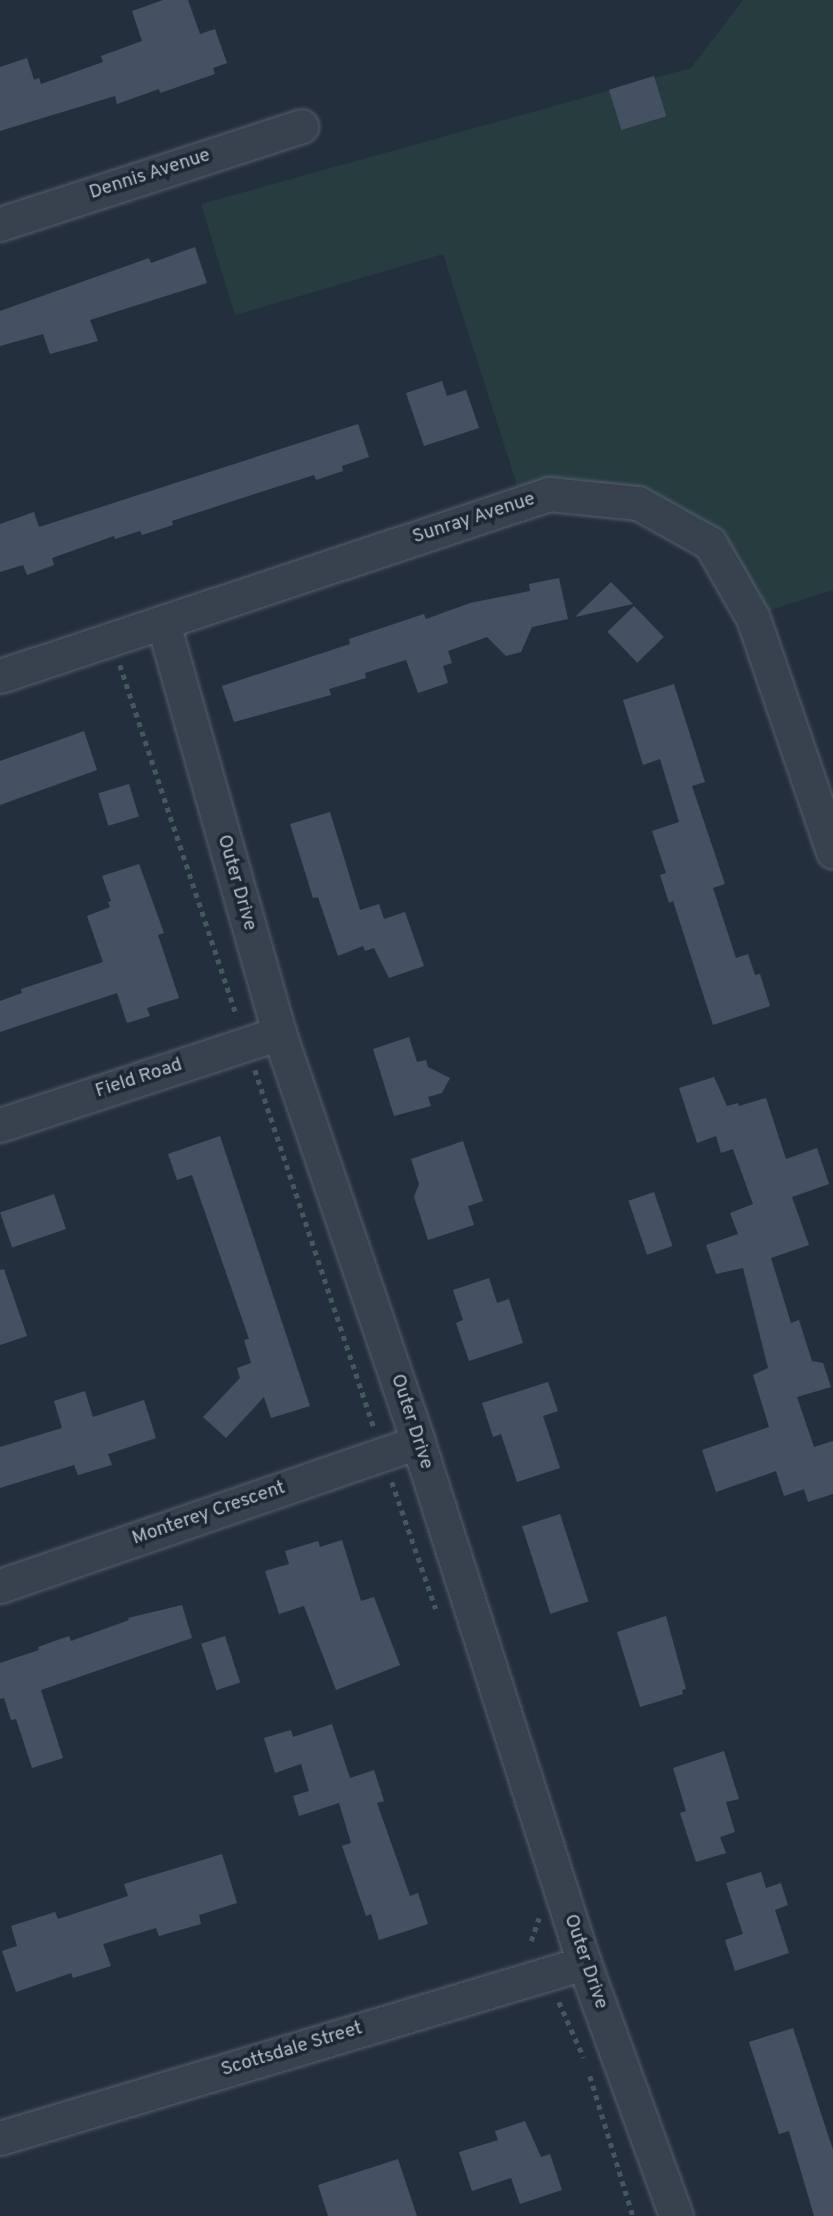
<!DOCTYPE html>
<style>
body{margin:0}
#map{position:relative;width:833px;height:2216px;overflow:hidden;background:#242f3e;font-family:Overpass,sans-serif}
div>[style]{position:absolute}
.green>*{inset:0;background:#263c3f}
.building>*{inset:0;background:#455162;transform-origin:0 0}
.path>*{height:4.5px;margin-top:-2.25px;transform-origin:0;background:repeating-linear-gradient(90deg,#44595c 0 5px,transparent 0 10px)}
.roads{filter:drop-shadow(0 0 2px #565f6c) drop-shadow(0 0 2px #565f6c)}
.minor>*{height:33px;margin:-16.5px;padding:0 16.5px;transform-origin:16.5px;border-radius:16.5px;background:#38414e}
span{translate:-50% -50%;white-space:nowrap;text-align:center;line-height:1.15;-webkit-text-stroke:7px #1d2633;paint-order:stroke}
.street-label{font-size:19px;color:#b4bcc9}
</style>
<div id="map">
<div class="green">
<i style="clip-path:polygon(743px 0,833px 0,833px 590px,767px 611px,701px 534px,584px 483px,517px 485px,443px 254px,235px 315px,201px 204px,691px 68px)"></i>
</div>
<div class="building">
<i style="clip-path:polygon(163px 0,188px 0,200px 34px,215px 29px,227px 63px,213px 68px,215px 74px,160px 93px,159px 89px,117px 104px,115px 96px,0 131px,0 67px,27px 58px,34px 80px,39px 78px,41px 84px,103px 62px,101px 56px,142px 41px,132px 11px)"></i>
<i style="left:654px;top:76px;width:42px;height:47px;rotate:73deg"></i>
<i style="clip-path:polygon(195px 247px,207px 283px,90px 320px,98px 341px,50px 354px,43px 334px,0 346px,0 311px,149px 258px,151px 263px)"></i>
<i style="clip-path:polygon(442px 381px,447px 396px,466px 390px,479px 428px,424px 446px,406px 393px)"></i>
<i style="clip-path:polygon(358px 424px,369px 457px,342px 466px,343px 471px,316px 480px,314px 475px,264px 491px,187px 516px,172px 521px,173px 525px,142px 535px,140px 531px,115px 539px,114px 536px,52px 558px,54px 565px,27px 575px,23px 565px,0 572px,0 524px,34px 512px,39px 527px)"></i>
<i style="clip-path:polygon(559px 578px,568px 619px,532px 627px,521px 652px,506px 656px,487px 637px,448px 651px,452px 663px,443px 666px,448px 683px,418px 693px,406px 660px,365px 673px,366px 678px,329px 689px,331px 695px,234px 722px,222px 686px,350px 644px,349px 639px,424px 614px,426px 619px,470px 603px,530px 591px,529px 584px)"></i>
<i style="clip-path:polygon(611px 582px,633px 604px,575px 617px)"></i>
<i style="left:634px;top:606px;width:43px;height:37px;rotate:46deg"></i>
<i style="clip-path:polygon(674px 684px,705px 782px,692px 786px,725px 884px,713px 888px,736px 958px,748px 954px,755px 975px,760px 974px,770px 1006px,713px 1025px,673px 901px,669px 903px,660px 875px,666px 873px,652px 831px,679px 822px,660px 759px,643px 765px,623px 700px)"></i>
<i style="clip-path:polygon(84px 731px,97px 770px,0 805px,0 761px)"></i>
<i style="left:129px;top:784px;width:34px;height:32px;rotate:73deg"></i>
<i style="clip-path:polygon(330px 812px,360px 910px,379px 904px,384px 919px,405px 912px,424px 966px,389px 978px,374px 948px,365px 951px,363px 946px,338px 956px,318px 897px,313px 898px,290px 824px)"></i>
<i style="clip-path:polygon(139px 864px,164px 933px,158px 935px,179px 998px,147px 1008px,150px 1016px,127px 1023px,117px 993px,0 1032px,0 1001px,22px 993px,21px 989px,103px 962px,87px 916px,110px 907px,108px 902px,111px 901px,102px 876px)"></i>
<i style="clip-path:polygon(409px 1037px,417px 1062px,426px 1060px,428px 1067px,450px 1078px,442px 1093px,428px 1097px,431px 1106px,394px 1116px,373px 1049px)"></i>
<i style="clip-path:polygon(714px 1077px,727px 1106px,738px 1103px,739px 1106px,766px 1098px,786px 1159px,817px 1148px,829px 1184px,792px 1197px,809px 1245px,771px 1258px,791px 1323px,799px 1320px,812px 1361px,823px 1363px,831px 1387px,797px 1397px,814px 1447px,833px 1441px,833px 1494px,808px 1502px,804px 1489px,784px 1496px,776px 1471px,716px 1492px,702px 1450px,769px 1427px,753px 1375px,768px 1368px,743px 1268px,716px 1274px,706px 1245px,738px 1234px,730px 1213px,753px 1204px,733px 1149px,721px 1153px,716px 1136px,697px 1143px,679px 1088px)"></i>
<i style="clip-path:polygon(220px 1136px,310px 1406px,271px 1418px,264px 1397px,226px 1438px,203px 1417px,240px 1378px,237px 1368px,251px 1363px,244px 1340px,249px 1339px,192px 1175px,177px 1180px,168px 1154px)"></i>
<i style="clip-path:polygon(463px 1141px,483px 1201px,468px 1206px,474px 1225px,428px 1240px,414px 1197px,419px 1184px,411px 1159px)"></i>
<i style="left:654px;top:1192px;width:57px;height:27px;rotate:71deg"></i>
<i style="left:54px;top:1194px;width:37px;height:57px;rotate:71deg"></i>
<i style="clip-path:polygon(4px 1269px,27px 1336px,0 1345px,0 1270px)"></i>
<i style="clip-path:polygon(489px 1278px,497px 1303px,509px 1299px,523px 1343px,469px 1361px,456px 1323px,463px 1320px,453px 1290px)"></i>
<i style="clip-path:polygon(548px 1382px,558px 1411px,543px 1416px,560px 1468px,517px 1482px,501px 1434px,493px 1437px,482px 1403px)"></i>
<i style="clip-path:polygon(85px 1391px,93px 1417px,144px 1400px,156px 1438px,108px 1454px,112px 1465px,78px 1475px,74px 1465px,0 1488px,0 1447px,62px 1428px,54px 1401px)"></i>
<i style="left:560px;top:1514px;width:92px;height:40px;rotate:72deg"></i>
<i style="clip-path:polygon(342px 1540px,361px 1601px,374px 1597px,400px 1665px,336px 1690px,304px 1606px,279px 1614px,265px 1571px,289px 1564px,285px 1551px,318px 1541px,320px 1547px)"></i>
<i style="clip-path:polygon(182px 1605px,192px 1638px,41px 1690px,63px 1758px,32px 1768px,16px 1719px,11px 1720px,4px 1698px,0 1699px,0 1663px,39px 1650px,38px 1647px,69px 1636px,71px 1641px,129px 1620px,128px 1618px)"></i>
<i style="clip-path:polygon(666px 1616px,686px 1689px,682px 1690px,683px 1694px,640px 1707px,617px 1632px)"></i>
<i style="left:225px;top:1636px;width:49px;height:25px;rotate:72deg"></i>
<i style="clip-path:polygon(332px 1724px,350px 1778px,374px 1770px,384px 1801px,377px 1803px,410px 1896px,418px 1893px,428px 1924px,379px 1940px,371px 1914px,366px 1916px,342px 1846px,351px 1843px,339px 1803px,299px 1816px,293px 1796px,309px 1791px,301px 1764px,275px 1773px,264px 1738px,291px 1730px,293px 1737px)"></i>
<i style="clip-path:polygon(724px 1751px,739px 1799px,726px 1802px,735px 1832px,720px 1837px,726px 1853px,696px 1862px,680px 1813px,686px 1811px,673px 1768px)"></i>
<i style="clip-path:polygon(222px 1854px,237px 1903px,199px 1915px,201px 1924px,159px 1936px,156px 1928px,103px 1944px,111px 1966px,73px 1978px,71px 1973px,16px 1992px,2px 1951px,17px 1946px,11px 1926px,55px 1912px,58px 1919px,128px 1896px,124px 1884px)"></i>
<i style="clip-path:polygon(761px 1872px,766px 1888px,781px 1883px,788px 1905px,775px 1910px,789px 1953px,735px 1971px,725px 1940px,743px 1934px,726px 1883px)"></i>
<i style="clip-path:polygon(793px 2028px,833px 2150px,833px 2216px,814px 2216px,789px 2131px,779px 2134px,749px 2042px)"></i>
<i style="clip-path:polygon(525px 2121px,541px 2157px,550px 2154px,562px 2190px,520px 2204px,511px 2178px,472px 2191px,459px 2152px,498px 2140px,495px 2131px)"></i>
<i style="clip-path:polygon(398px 2159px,417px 2216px,328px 2216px,318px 2185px)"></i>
</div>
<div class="path">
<i style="left:120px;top:665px;width:370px;rotate:71.6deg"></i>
<i style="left:255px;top:1070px;width:376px;rotate:71.6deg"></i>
<i style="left:392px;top:1482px;width:134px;rotate:70.9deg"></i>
<i style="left:531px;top:1941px;width:24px;rotate:-71deg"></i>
<i style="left:559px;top:2002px;width:61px;rotate:65.9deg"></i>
<i style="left:590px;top:2076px;width:146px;rotate:72.9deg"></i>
</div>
<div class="roads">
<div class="minor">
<i style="left:0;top:224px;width:317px;rotate:-18deg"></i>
<i style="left:163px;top:623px;width:426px;rotate:74.2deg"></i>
<i style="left:279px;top:1033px;width:432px;rotate:71.2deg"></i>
<i style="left:418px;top:1442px;width:547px;rotate:72.33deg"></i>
<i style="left:584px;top:1963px;width:269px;rotate:70deg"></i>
<i style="left:0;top:676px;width:578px;rotate:-18.34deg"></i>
<i style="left:549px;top:494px;width:89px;rotate:5.8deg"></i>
<i style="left:638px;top:503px;width:82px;rotate:29.1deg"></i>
<i style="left:710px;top:543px;width:86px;rotate:60.2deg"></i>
<i style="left:753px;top:618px;width:247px;rotate:71.1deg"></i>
<i style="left:0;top:1125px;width:294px;rotate:-18.2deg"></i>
<i style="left:0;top:1586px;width:442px;rotate:-19deg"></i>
<i style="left:0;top:2138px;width:610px;rotate:-16.68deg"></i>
</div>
</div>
<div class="street-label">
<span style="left:150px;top:175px;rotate:-18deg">Dennis Avenue</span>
<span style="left:474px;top:519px;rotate:-18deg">Sunray Avenue</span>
<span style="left:236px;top:883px;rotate:74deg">Outer Drive</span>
<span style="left:139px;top:1079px;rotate:-18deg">Field Road</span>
<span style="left:411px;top:1422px;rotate:72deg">Outer Drive</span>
<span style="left:209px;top:1514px;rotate:-19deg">Monterey Crescent</span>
<span style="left:585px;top:1962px;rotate:71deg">Outer Drive</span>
<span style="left:292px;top:2050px;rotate:-17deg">Scottsdale Street</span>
</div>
</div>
